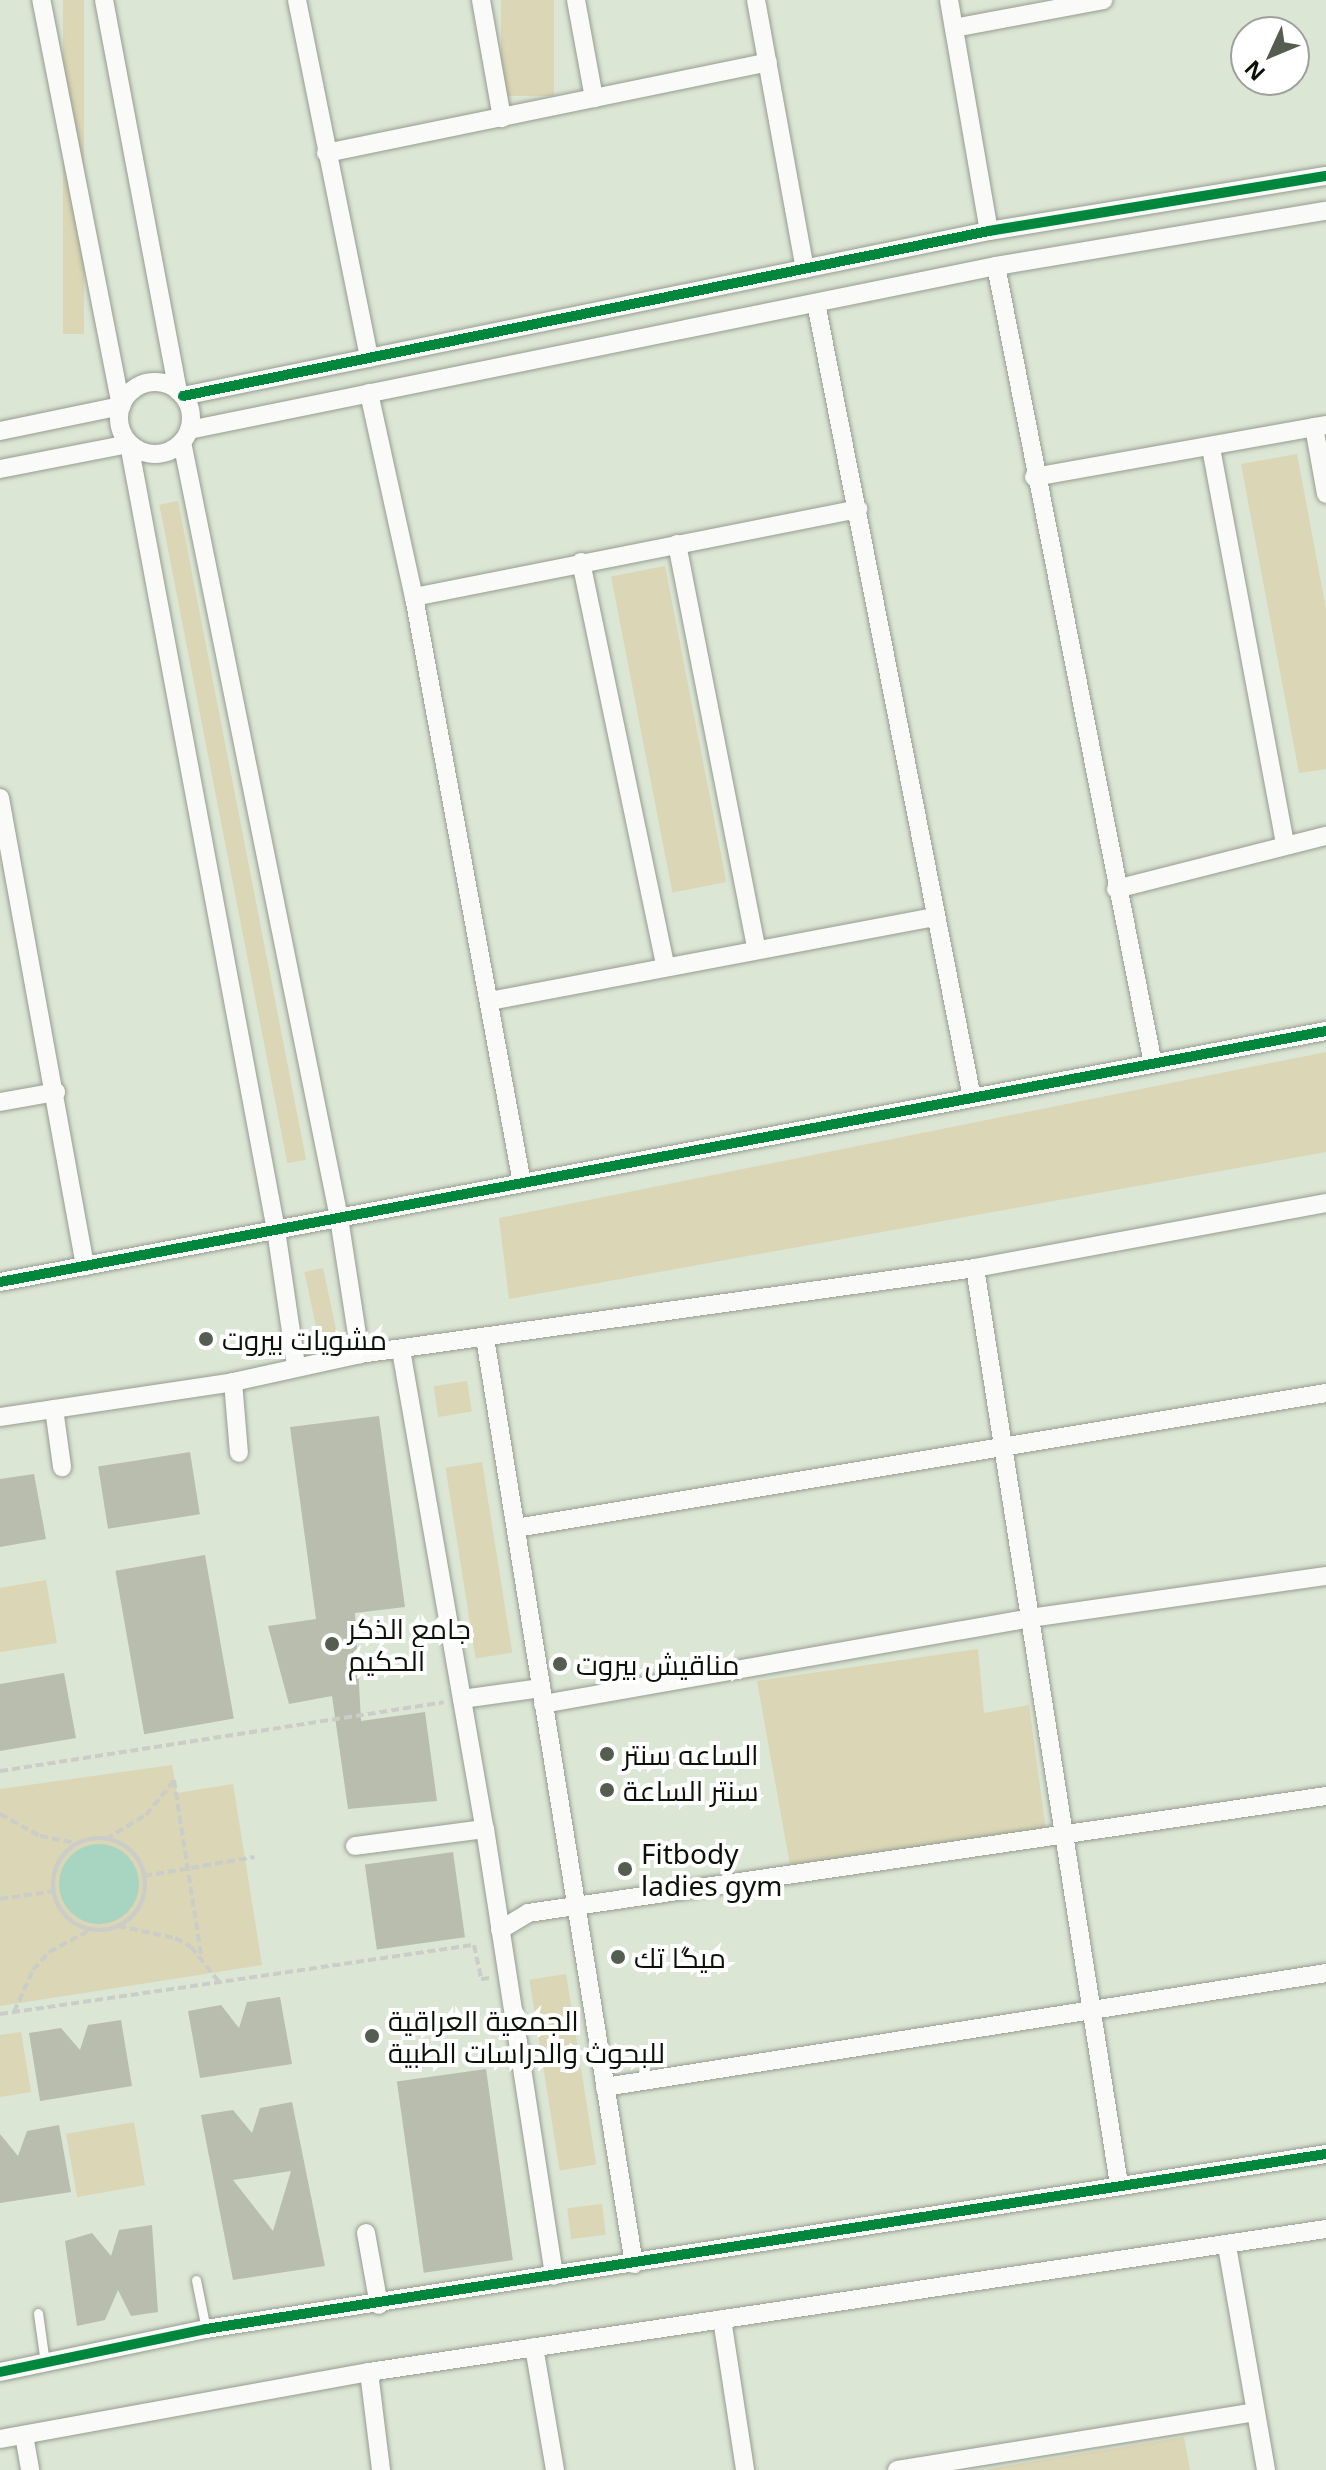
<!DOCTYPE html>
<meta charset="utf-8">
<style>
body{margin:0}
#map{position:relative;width:1326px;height:2470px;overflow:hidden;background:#dce6d5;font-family:"Noto Sans",Cairo,sans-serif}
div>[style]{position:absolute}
.green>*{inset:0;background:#dad6b6;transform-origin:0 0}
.water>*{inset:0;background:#a8d4c2}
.round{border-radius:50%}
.building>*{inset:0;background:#b8bdad;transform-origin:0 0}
.path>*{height:4px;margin-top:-2px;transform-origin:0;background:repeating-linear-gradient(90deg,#cacdc8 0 8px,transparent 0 12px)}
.path>.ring{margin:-2px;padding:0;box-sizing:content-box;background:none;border:4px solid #cacdc8;border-radius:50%}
.roads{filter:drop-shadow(0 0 2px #969d90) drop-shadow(0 0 2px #969d90)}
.service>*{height:9px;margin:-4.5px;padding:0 4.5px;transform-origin:4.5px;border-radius:4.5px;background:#fafbf9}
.minor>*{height:18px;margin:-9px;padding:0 9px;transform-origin:9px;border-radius:9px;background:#fafbf9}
.minor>.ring{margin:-9px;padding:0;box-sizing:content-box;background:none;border:18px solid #fafbf9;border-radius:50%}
.cycleway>*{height:10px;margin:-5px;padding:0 5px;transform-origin:5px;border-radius:5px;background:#00873e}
.dots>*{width:22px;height:22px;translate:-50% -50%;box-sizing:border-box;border:4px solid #fff;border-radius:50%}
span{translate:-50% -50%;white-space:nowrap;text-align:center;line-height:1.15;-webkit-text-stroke:8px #fff;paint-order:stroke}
.poi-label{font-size:28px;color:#0c1208}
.left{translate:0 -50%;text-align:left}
.north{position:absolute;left:1230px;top:16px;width:80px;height:80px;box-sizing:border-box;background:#fff;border:2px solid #9ea09c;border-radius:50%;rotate:226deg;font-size:22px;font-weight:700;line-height:32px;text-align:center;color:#0c1208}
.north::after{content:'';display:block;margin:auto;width:28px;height:36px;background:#555c50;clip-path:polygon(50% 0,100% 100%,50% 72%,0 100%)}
</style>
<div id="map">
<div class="green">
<i style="left:63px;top:0;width:21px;height:334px"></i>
<i style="left:501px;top:0;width:53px;height:96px"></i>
<i style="clip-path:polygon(1297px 454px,1326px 609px,1326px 769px,1299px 773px,1241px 464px)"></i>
<i style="left:178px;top:501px;width:671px;height:19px;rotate:79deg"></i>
<i style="left:665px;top:566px;width:322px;height:55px;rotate:79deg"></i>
<i style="clip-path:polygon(1326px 1052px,1326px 1152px,509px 1299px,499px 1218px)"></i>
<i style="left:323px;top:1268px;width:68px;height:19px;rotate:78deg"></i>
<i style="left:467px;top:1381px;width:31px;height:34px;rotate:81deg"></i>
<i style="left:482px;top:1462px;width:193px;height:37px;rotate:81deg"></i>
<i style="clip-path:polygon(46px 1580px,57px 1643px,0 1652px,0 1588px)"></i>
<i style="clip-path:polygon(978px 1649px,984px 1713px,1029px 1705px,1046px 1831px,790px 1865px,757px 1681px)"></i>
<i style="clip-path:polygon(172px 1765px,177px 1793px,233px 1784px,262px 1965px,0 2006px,0 1789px)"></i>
<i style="left:566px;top:1974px;width:193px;height:37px;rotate:81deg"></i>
<i style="clip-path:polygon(21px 2032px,31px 2092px,0 2097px,0 2035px)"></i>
<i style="left:134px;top:2122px;width:64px;height:69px;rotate:80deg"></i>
<i style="left:602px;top:2204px;width:31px;height:35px;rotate:83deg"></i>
<i style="clip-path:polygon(1184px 2437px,1190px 2470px,981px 2470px)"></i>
</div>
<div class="water">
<i class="round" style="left:59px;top:1844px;width:80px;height:80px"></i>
</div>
<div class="building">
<i style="clip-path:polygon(379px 1416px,405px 1607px,355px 1613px,361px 1721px,425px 1712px,437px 1801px,348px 1809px,332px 1696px,289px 1704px,268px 1626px,316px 1619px,290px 1427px)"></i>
<i style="left:190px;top:1452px;width:63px;height:93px;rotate:81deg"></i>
<i style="clip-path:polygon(34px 1474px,46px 1539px,0 1547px,0 1479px)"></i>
<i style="left:205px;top:1555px;width:166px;height:91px;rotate:80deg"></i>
<i style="clip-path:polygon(64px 1673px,76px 1738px,0 1751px,0 1684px)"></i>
<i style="left:453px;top:1852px;width:86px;height:89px;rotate:82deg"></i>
<i style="clip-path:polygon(280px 1997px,292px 2064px,200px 2078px,188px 2011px,221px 2005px,239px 2028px,247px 2002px)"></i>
<i style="clip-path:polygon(121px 2020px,132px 2086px,40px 2101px,29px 2033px,61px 2028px,80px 2050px,88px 2025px)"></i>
<i style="left:486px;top:2069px;width:193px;height:90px;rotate:82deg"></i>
<i style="clip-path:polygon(evenodd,292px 2102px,325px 2266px,233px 2280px,201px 2115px,233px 2110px,252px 2133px,260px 2108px,292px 2102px,291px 2171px,273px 2231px,233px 2180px,291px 2171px)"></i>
<i style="clip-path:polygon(59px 2125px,71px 2192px,0 2203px,0 2134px,18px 2156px,27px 2131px)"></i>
<i style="clip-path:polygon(152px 2225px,158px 2312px,131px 2316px,118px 2290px,105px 2320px,77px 2326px,65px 2241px,92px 2233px,111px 2256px,119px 2230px)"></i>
</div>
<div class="path">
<i style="left:0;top:1771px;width:449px;rotate:-8.8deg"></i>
<i style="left:174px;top:1780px;width:182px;rotate:81.2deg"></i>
<i style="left:0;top:1814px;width:46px;rotate:28.8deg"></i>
<i style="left:40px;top:1836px;width:36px;rotate:11deg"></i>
<i class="ring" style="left:53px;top:1838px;width:88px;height:88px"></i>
<i style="left:106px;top:1839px;width:47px;rotate:-31deg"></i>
<i style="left:146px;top:1815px;width:43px;rotate:-50.7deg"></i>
<i style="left:144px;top:1876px;width:112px;rotate:-9.8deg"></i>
<i style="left:0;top:1899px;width:55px;rotate:-8.4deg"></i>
<i style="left:118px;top:1926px;width:58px;rotate:11.9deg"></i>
<i style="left:175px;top:1938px;width:18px;rotate:29deg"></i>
<i style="left:191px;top:1947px;width:45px;rotate:51.3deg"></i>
<i style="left:14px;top:2012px;width:46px;rotate:-65.7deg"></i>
<i style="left:33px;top:1970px;width:24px;rotate:-48deg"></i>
<i style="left:49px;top:1952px;width:47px;rotate:-28.2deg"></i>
<i style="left:0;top:2014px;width:479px;rotate:-8.3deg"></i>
<i style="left:474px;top:1945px;width:35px;rotate:78deg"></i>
<i style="left:481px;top:1979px;width:9px;rotate:-6deg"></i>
</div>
<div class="roads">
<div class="service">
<i style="left:196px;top:2280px;width:50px;rotate:78.5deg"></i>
<i style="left:38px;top:2313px;width:50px;rotate:82deg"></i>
</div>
<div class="minor">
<i style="left:104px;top:0;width:398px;rotate:79.3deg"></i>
<i style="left:297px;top:0;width:365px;rotate:78.6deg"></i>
<i style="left:481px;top:0;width:120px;rotate:79.9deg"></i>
<i style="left:576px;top:0;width:100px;rotate:79.6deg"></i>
<i style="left:756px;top:0;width:273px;rotate:79.7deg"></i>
<i style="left:949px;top:0;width:234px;rotate:80.2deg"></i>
<i style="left:954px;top:28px;width:152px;rotate:-10.6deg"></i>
<i style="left:326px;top:153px;width:451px;rotate:-11.6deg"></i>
<i style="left:996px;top:266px;width:813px;rotate:78.87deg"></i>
<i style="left:816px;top:303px;width:810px;rotate:78.9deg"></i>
<i class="ring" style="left:119px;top:382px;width:54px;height:54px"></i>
<i style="left:369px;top:393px;width:209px;rotate:77.6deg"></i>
<i style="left:414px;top:597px;width:596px;rotate:79.56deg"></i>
<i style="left:183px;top:396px;width:823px;rotate:-11.57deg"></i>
<i style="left:989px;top:231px;width:341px;rotate:-9.3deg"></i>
<i style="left:1314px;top:427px;width:68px;rotate:79.8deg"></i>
<i style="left:189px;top:430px;width:823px;rotate:-11.49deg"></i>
<i style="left:996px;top:266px;width:335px;rotate:-9.5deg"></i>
<i style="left:0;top:431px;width:124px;rotate:-11.7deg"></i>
<i style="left:121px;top:406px;width:414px;rotate:-101.1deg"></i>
<i style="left:182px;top:442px;width:792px;rotate:78.56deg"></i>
<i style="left:339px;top:1218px;width:138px;rotate:81.2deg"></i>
<i style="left:1211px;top:448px;width:404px;rotate:79.4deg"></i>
<i style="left:0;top:469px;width:131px;rotate:-11deg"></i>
<i style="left:129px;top:444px;width:800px;rotate:79.41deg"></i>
<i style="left:276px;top:1230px;width:137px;rotate:81.6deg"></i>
<i style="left:1034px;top:477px;width:297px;rotate:-10.1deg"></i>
<i style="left:677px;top:544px;width:412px;rotate:78.9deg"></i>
<i style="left:581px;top:562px;width:411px;rotate:78.2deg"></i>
<i style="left:414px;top:597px;width:453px;rotate:-11.2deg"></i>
<i style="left:0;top:798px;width:476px;rotate:79.7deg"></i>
<i style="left:1116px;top:889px;width:217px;rotate:-14.2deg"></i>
<i style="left:490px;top:1001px;width:452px;rotate:-10.7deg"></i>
<i style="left:0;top:1102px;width:57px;rotate:-10.1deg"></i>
<i style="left:975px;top:1268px;width:927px;rotate:81.07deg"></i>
<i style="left:0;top:1282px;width:1350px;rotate:-10.72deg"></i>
<i style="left:485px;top:1338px;width:938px;rotate:80.86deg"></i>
<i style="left:401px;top:1350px;width:486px;rotate:80.1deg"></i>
<i style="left:485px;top:1829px;width:452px;rotate:81.2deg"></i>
<i style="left:233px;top:1382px;width:71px;rotate:85.2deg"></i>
<i style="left:54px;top:1409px;width:59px;rotate:82.1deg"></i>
<i style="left:0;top:1417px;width:236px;rotate:-8.5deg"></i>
<i style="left:233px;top:1382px;width:130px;rotate:-12.4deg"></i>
<i style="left:360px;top:1354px;width:621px;rotate:-7.96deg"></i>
<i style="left:975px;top:1268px;width:357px;rotate:-10.5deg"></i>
<i style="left:516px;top:1528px;width:821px;rotate:-9.46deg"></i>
<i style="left:462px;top:1699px;width:80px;rotate:-7.9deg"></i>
<i style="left:543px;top:1704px;width:495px;rotate:-10deg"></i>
<i style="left:1030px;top:1618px;width:299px;rotate:-8.1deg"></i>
<i style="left:355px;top:1846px;width:131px;rotate:-7.5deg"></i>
<i style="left:500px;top:1930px;width:33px;rotate:-31deg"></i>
<i style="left:528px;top:1913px;width:807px;rotate:-8.34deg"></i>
<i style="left:605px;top:2087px;width:730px;rotate:-8.98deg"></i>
<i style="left:366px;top:2233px;width:73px;rotate:79.8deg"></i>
<i style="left:1227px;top:2246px;width:227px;rotate:80.1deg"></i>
<i style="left:722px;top:2319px;width:153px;rotate:81.3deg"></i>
<i style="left:534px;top:2347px;width:125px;rotate:80.3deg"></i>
<i style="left:0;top:2372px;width:210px;rotate:-11.8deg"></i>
<i style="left:206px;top:2329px;width:1134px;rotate:-8.88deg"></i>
<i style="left:369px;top:2372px;width:99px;rotate:83deg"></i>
<i style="left:24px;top:2435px;width:36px;rotate:80deg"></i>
<i style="left:0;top:2439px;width:375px;rotate:-10.3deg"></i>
<i style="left:369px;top:2372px;width:968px;rotate:-8.5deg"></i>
<i style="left:897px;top:2470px;width:363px;rotate:-9.2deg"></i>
</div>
</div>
<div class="cycleway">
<i style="left:183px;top:396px;width:823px;rotate:-11.57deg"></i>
<i style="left:989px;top:231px;width:341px;rotate:-9.3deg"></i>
<i style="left:0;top:1282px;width:1350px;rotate:-10.72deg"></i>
<i style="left:0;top:2372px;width:210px;rotate:-11.8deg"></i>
<i style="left:206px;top:2329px;width:1134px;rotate:-8.88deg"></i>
</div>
<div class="dots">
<i style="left:206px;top:1339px;background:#555c50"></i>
<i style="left:332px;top:1644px;background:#555c50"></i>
<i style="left:560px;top:1664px;background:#555c50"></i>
<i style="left:607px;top:1754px;background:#555c50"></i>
<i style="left:607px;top:1790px;background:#555c50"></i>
<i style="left:625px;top:1869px;background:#555c50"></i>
<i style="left:618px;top:1957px;background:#555c50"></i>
<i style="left:372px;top:2036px;background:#555c50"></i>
</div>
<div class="poi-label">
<span class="left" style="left:222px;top:1339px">مشويات بيروت</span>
<span class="left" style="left:348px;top:1644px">جامع الذكر<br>الحكيم</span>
<span class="left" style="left:576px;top:1664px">مناقيش بيروت</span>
<span class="left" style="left:623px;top:1754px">الساعه سنتر</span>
<span class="left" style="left:623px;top:1790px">سنتر الساعة</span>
<span class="left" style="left:641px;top:1869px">Fitbody<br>ladies gym</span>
<span class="left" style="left:634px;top:1957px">ميگا تك</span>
<span class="left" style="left:388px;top:2036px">الجمعية العراقية<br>للبحوث والدراسات الطبية</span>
</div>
<div class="north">N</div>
</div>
